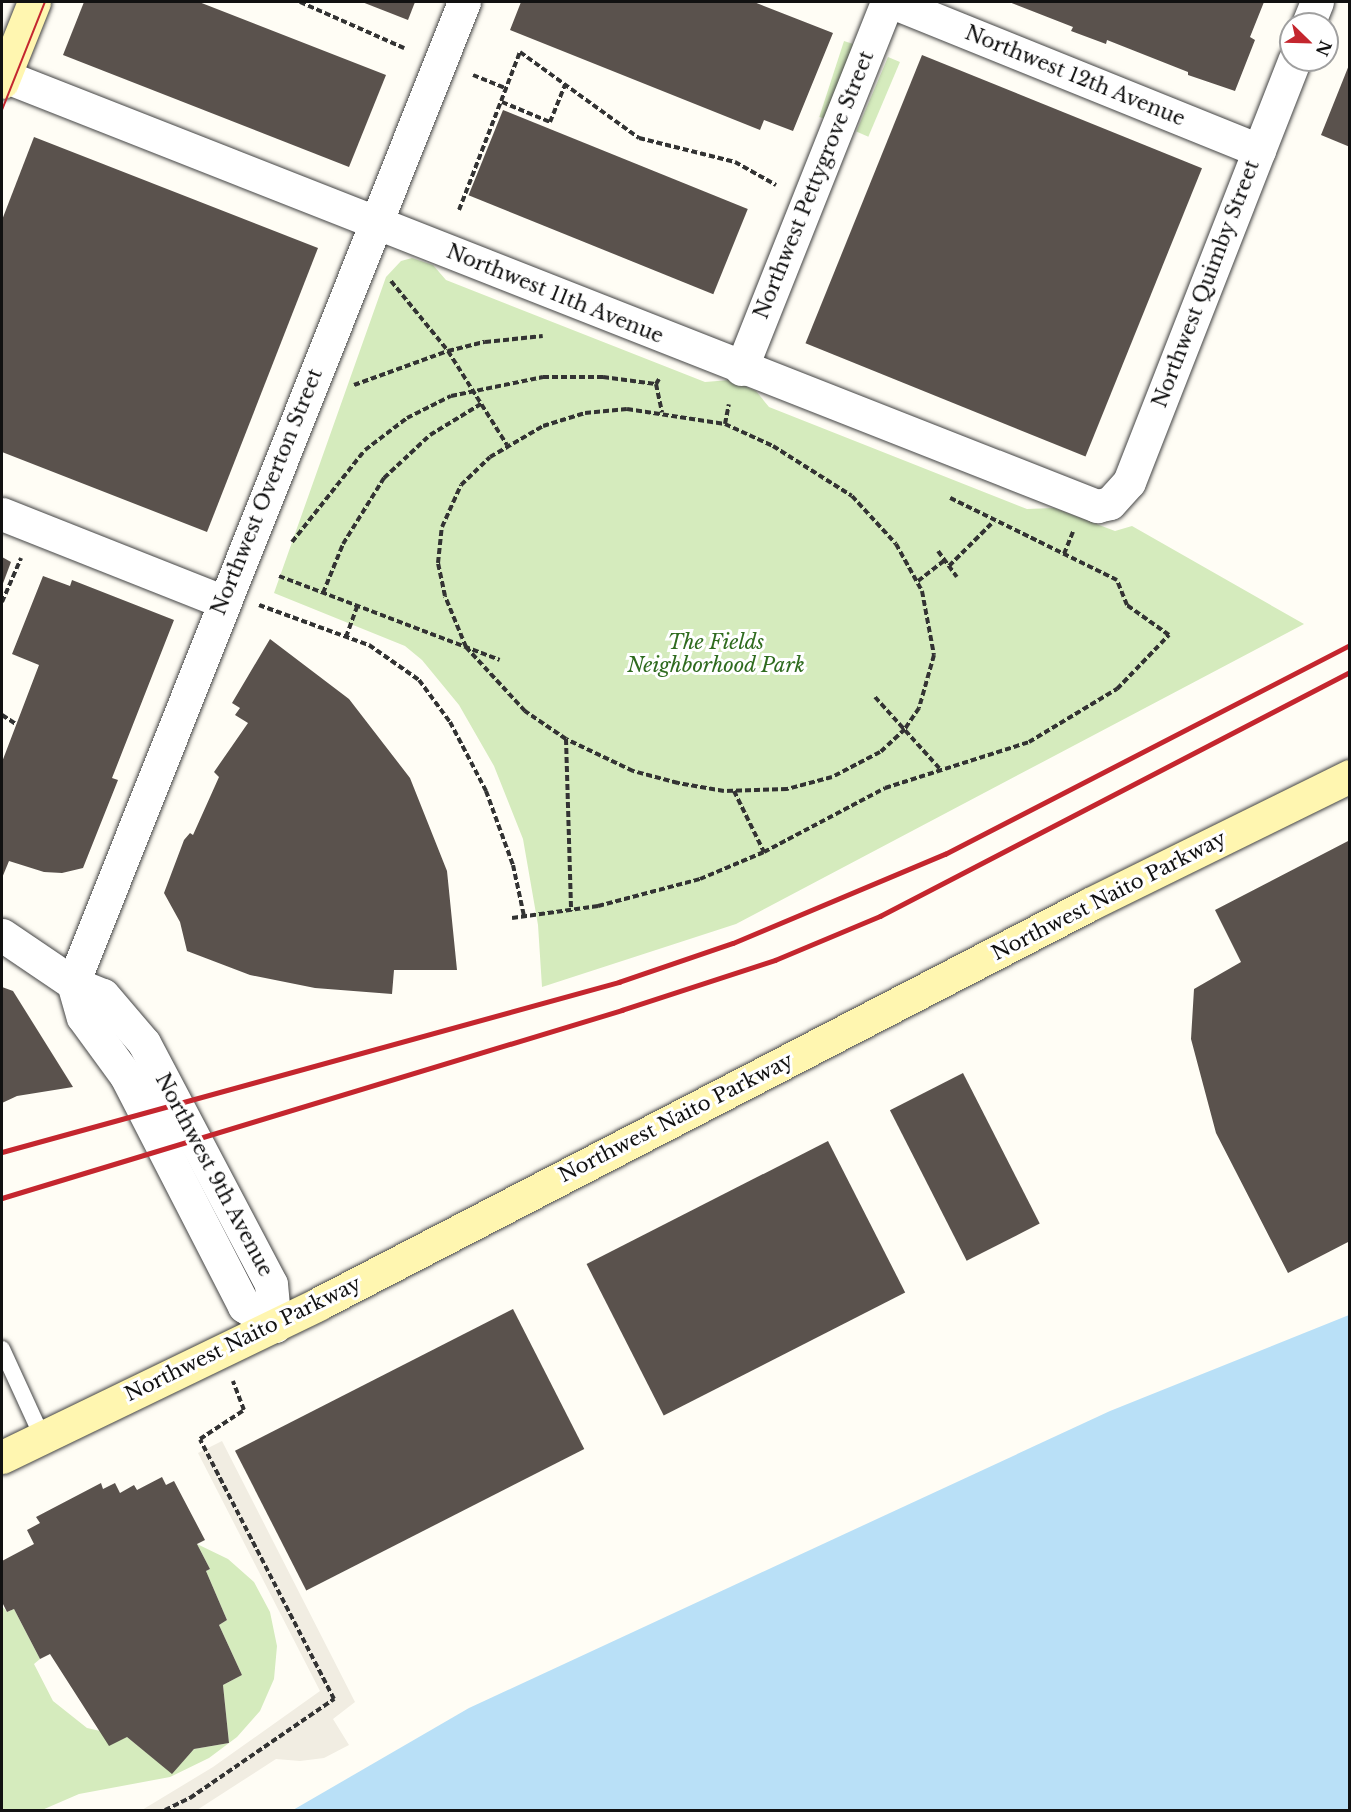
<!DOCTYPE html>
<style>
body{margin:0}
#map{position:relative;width:1351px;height:1812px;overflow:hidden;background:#fffdf5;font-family:"Libre Baskerville",serif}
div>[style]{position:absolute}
.green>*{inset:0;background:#d5ebbd;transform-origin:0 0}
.plaza>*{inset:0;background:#f1ede2}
.water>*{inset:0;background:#b9e0f7}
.building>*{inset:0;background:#5a524d;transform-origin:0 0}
.path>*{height:4px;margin-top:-2px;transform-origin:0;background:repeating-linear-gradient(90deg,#333 0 6px,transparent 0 9px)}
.roads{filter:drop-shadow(0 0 2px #444) drop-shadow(0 0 2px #444)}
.service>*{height:16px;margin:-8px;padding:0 8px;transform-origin:8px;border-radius:8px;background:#fff}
.minor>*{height:33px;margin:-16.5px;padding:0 16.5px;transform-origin:16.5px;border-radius:16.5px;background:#fff}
.tertiary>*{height:33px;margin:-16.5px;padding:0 16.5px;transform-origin:16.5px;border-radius:16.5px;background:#fff}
.secondary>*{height:33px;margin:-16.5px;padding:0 16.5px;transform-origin:16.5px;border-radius:16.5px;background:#fff6b0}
.tram>*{height:1.5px;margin:-0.75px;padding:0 0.75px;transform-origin:0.75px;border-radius:0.75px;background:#c4262e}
.rail>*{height:4.5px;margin:-2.25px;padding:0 2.25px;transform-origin:2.25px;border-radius:2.25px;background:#c4262e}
span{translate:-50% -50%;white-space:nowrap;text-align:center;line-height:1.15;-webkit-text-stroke:6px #fff;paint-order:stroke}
.street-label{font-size:20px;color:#111}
.park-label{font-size:20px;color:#2f6b1f;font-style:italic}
.frame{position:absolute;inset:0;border:3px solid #111;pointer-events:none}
.north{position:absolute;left:1279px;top:12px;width:60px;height:60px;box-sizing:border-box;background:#fff;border:2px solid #a0a0a0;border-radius:50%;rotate:113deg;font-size:16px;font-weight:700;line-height:24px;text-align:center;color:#111}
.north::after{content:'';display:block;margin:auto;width:21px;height:27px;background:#c4262e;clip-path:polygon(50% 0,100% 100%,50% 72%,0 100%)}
</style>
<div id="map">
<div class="green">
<i style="left:844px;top:41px;width:13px;height:80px;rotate:18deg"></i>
<i style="left:888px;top:57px;width:13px;height:81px;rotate:23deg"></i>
<i style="clip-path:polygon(412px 258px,433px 265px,446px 280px,705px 382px,730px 380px,756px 391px,769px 407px,1027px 509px,1054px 508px,1115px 531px,1132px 526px,1304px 624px,736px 924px,542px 987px,538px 925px,523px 839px,494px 766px,459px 705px,422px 660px,405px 646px,274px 593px,386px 277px,401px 261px)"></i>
<i style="clip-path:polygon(197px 1544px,228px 1559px,254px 1582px,270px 1612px,277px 1646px,274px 1679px,260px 1711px,237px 1737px,209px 1758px,170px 1777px,79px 1794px,42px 1810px,2px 1810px,2px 1606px,7px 1612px,14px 1609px,40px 1659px,34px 1664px,53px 1701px,87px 1728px,127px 1737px,172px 1773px,194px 1749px,229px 1743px,223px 1685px,242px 1675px,219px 1625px,227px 1620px,206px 1571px,210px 1569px)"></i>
</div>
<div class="plaza">
<i style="clip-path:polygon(222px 1441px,355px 1702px,333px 1719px,349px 1745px,324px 1758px,300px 1761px,276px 1759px,197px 1810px,142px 1810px,213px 1767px,320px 1691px,198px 1453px)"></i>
</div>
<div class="water">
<i style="clip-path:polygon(1349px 1315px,1349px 1810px,293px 1810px,469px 1708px,1110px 1411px)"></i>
</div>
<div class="building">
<i style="clip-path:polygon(84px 2px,199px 2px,386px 75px,349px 167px,63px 55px)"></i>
<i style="clip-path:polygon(362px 2px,415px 2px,408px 20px)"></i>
<i style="clip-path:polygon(521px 2px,754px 2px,833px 33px,793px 131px,764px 120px,760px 130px,510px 30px)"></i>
<i style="clip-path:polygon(1009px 2px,1264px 2px,1250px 37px,1255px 40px,1235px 91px,1188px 75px,1188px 72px,1107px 40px,1106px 44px,1071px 31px,1073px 27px)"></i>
<i style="left:922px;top:55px;width:302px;height:311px;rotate:22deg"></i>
<i style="clip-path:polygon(1349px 65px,1350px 65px,1350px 147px,1321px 135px)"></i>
<i style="left:503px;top:110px;width:264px;height:92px;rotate:22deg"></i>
<i style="clip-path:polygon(34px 137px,318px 248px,207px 532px,2px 452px,2px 220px)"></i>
<i style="clip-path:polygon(2px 557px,11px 562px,2px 586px)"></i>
<i style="clip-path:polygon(43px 576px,70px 586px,72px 580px,174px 620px,112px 778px,118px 780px,83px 868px,62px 873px,44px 872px,9px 861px,2px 878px,2px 762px,39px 665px,12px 654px)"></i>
<i style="clip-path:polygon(270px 639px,349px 699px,410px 778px,447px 871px,457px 970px,394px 970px,392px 994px,315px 988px,250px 975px,187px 951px,180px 922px,164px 893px,184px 840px,190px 833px,193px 835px,219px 777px,214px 772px,248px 723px,235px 715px,240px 708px,232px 703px)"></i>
<i style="clip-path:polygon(1350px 840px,1350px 1241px,1288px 1273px,1216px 1133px,1191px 1039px,1194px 989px,1241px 962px,1215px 910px)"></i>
<i style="clip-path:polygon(2px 987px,13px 991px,73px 1087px,17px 1096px,2px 1103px)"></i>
<i style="left:963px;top:1073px;width:169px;height:82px;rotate:63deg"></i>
<i style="left:828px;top:1141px;width:170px;height:271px;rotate:63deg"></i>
<i style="left:513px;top:1309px;width:157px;height:312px;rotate:63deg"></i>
<i style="clip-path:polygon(162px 1477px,166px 1485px,174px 1481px,205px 1540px,197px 1544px,210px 1569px,206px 1571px,227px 1620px,219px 1625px,242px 1675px,223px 1685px,229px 1743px,194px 1749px,172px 1774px,127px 1737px,109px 1746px,50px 1654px,40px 1659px,14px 1609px,7px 1612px,2px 1602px,2px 1561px,34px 1544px,27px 1530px,40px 1523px,36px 1517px,101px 1483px,103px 1489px,115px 1483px,120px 1493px,134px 1485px,137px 1490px)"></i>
</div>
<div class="path">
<i style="left:300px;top:2px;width:114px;rotate:23.9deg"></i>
<i style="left:473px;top:75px;width:35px;rotate:22deg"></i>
<i style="left:502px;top:102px;width:52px;rotate:22.6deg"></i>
<i style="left:550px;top:122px;width:40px;rotate:-68deg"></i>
<i style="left:459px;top:210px;width:169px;rotate:-68.9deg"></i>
<i style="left:520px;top:52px;width:147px;rotate:35.9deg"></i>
<i style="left:639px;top:138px;width:99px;rotate:14deg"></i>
<i style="left:735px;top:162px;width:47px;rotate:29.3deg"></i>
<i style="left:391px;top:281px;width:90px;rotate:50.8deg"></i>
<i style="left:448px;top:351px;width:111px;rotate:57.9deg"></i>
<i style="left:659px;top:379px;width:6px;rotate:121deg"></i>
<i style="left:656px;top:384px;width:29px;rotate:78deg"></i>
<i style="left:354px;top:385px;width:100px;rotate:-19.9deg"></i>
<i style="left:448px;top:351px;width:38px;rotate:-14deg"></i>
<i style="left:485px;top:342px;width:58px;rotate:-5.9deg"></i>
<i style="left:627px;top:409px;width:99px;rotate:8.7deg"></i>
<i style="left:725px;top:424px;width:53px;rotate:24.6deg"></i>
<i style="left:773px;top:446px;width:93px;rotate:32.3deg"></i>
<i style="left:852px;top:496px;width:65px;rotate:47.5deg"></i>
<i style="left:896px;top:544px;width:54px;rotate:61deg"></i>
<i style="left:922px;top:591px;width:65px;rotate:79.4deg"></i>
<i style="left:934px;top:655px;width:55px;rotate:105.8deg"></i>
<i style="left:919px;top:708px;width:25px;rotate:124deg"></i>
<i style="left:905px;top:729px;width:34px;rotate:137deg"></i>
<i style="left:880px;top:752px;width:54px;rotate:152.5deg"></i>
<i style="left:832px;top:777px;width:47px;rotate:165.1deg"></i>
<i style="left:787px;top:789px;width:63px;rotate:178.2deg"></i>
<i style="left:724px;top:791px;width:47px;rotate:-170.1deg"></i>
<i style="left:678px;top:783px;width:47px;rotate:-165.1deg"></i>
<i style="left:633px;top:771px;width:74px;rotate:-154.5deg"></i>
<i style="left:566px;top:739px;width:50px;rotate:-145.7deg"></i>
<i style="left:525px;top:711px;width:87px;rotate:-132.7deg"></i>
<i style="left:466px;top:647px;width:55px;rotate:-112.4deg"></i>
<i style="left:445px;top:596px;width:34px;rotate:-102deg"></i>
<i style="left:438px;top:563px;width:36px;rotate:-84deg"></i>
<i style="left:442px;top:527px;width:46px;rotate:-65.7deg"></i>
<i style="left:461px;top:485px;width:40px;rotate:-44deg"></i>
<i style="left:490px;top:457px;width:61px;rotate:-30.3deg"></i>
<i style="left:543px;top:426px;width:44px;rotate:-17.2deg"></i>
<i style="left:585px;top:413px;width:42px;rotate:-5.4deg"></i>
<i style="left:725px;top:424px;width:20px;rotate:-79deg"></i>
<i style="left:292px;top:542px;width:117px;rotate:-51.6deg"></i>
<i style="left:365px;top:450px;width:53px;rotate:-37.3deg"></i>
<i style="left:407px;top:418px;width:49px;rotate:-26.6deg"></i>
<i style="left:451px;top:396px;width:94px;rotate:-11.7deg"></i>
<i style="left:543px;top:377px;width:60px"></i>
<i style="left:603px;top:377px;width:53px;rotate:7.5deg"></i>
<i style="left:938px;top:551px;width:32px;rotate:54deg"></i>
<i style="left:1064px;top:554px;width:24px;rotate:-68deg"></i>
<i style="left:949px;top:566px;width:64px;rotate:-45deg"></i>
<i style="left:279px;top:576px;width:236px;rotate:20.8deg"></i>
<i style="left:918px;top:581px;width:34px;rotate:-38deg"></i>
<i style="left:323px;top:593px;width:53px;rotate:-67.8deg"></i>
<i style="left:343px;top:544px;width:78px;rotate:-58.2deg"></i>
<i style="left:384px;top:478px;width:63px;rotate:-43.1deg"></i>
<i style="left:430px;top:435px;width:60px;rotate:-31.3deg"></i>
<i style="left:2px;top:602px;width:48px;rotate:-66.6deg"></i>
<i style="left:259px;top:605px;width:117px;rotate:20deg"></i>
<i style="left:369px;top:645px;width:61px;rotate:35deg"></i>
<i style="left:419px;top:680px;width:52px;rotate:53.6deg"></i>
<i style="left:450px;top:722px;width:78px;rotate:62.4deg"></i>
<i style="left:486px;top:791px;width:79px;rotate:70deg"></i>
<i style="left:513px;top:865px;width:52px;rotate:77.8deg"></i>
<i style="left:346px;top:637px;width:33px;rotate:-70deg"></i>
<i style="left:875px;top:697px;width:97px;rotate:47.9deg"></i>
<i style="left:2px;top:715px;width:17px;rotate:33deg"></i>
<i style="left:566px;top:739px;width:172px;rotate:88.3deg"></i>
<i style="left:734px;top:791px;width:68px;rotate:63.8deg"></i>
<i style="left:512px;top:918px;width:87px;rotate:-7.9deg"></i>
<i style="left:598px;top:906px;width:106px;rotate:-14.8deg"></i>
<i style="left:700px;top:879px;width:69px;rotate:-22.9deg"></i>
<i style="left:764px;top:852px;width:137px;rotate:-27.9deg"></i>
<i style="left:885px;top:788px;width:151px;rotate:-17.7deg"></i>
<i style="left:1029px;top:742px;width:103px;rotate:-31.1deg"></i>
<i style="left:1117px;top:689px;width:75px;rotate:-46.1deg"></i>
<i style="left:1169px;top:635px;width:52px;rotate:-144.5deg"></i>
<i style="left:1127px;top:605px;width:27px;rotate:-112deg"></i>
<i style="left:1117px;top:580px;width:186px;rotate:-153.8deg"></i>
<i style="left:165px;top:1810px;width:28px;rotate:-26deg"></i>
<i style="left:190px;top:1798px;width:175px;rotate:-34.5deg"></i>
<i style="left:334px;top:1699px;width:292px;rotate:-117.3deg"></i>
<i style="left:200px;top:1439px;width:53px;rotate:-33.4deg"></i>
<i style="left:244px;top:1410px;width:31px;rotate:-111deg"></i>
</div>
<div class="roads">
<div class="service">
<i style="left:2px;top:1349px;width:94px;rotate:65.4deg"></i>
</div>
<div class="minor">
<i style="left:892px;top:2px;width:396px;rotate:22deg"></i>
<i style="left:1308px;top:24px;width:24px;rotate:-68deg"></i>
<i style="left:4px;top:76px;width:1175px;rotate:21.48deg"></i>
<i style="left:1097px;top:506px;width:13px;rotate:-13deg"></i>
<i style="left:1110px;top:503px;width:28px;rotate:-48deg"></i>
<i style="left:1129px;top:482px;width:453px;rotate:-68.6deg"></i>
<i style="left:741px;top:369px;width:395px;rotate:-68.3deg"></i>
<i style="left:2px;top:514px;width:239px;rotate:21.6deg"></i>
<i style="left:73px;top:983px;width:1056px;rotate:-68.27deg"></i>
</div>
<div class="tertiary">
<i style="left:2px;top:935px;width:86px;rotate:34.1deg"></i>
<i style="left:73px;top:983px;width:32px;rotate:22deg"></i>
<i style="left:103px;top:995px;width:63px;rotate:49.5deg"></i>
<i style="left:144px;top:1043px;width:272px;rotate:62.2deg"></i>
<i style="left:271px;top:1284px;width:42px;rotate:84.6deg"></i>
<i style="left:73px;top:983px;width:35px;rotate:74deg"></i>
<i style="left:83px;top:1017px;width:73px;rotate:53.9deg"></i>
<i style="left:126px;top:1076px;width:259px;rotate:62.8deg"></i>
<i style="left:244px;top:1306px;width:37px;rotate:33deg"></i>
</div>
<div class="secondary">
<i style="left:2px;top:82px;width:86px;rotate:-68.2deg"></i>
<i style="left:2px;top:1457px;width:351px;rotate:-25.8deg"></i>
<i style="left:318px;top:1304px;width:869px;rotate:-27.39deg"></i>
<i style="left:1090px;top:904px;width:290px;rotate:-26.2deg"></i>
</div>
</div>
<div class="tram">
<i style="left:2px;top:110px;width:116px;rotate:-68.3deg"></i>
</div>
<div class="rail">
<i style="left:2px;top:1152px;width:640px;rotate:-15.4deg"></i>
<i style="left:619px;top:982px;width:120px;rotate:-18.9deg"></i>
<i style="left:733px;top:943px;width:230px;rotate:-22.8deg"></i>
<i style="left:945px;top:854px;width:456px;rotate:-27.3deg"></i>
<i style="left:2px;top:1198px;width:648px;rotate:-16.87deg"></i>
<i style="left:622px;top:1010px;width:161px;rotate:-18.1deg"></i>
<i style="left:775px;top:960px;width:114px;rotate:-22.7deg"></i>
<i style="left:880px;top:916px;width:530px;rotate:-27.44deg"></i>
</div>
<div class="street-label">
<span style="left:1075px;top:76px;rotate:22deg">Northwest 12th Avenue</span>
<span style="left:814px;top:185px;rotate:-68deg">Northwest Pettygrove Street</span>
<span style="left:1206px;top:284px;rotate:-69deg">Northwest Quimby Street</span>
<span style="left:555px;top:294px;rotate:22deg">Northwest 11th Avenue</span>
<span style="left:267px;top:492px;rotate:-68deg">Northwest Overton Street</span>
<span style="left:1109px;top:896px;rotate:-27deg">Northwest Naito Parkway</span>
<span style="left:676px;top:1118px;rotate:-27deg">Northwest Naito Parkway</span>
<span style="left:214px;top:1175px;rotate:62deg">Northwest 9th Avenue</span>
<span style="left:243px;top:1339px;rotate:-26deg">Northwest Naito Parkway</span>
</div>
<div class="park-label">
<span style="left:716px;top:654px">The Fields<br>Neighborhood Park</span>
</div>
<div class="frame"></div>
<div class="north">N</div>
</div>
